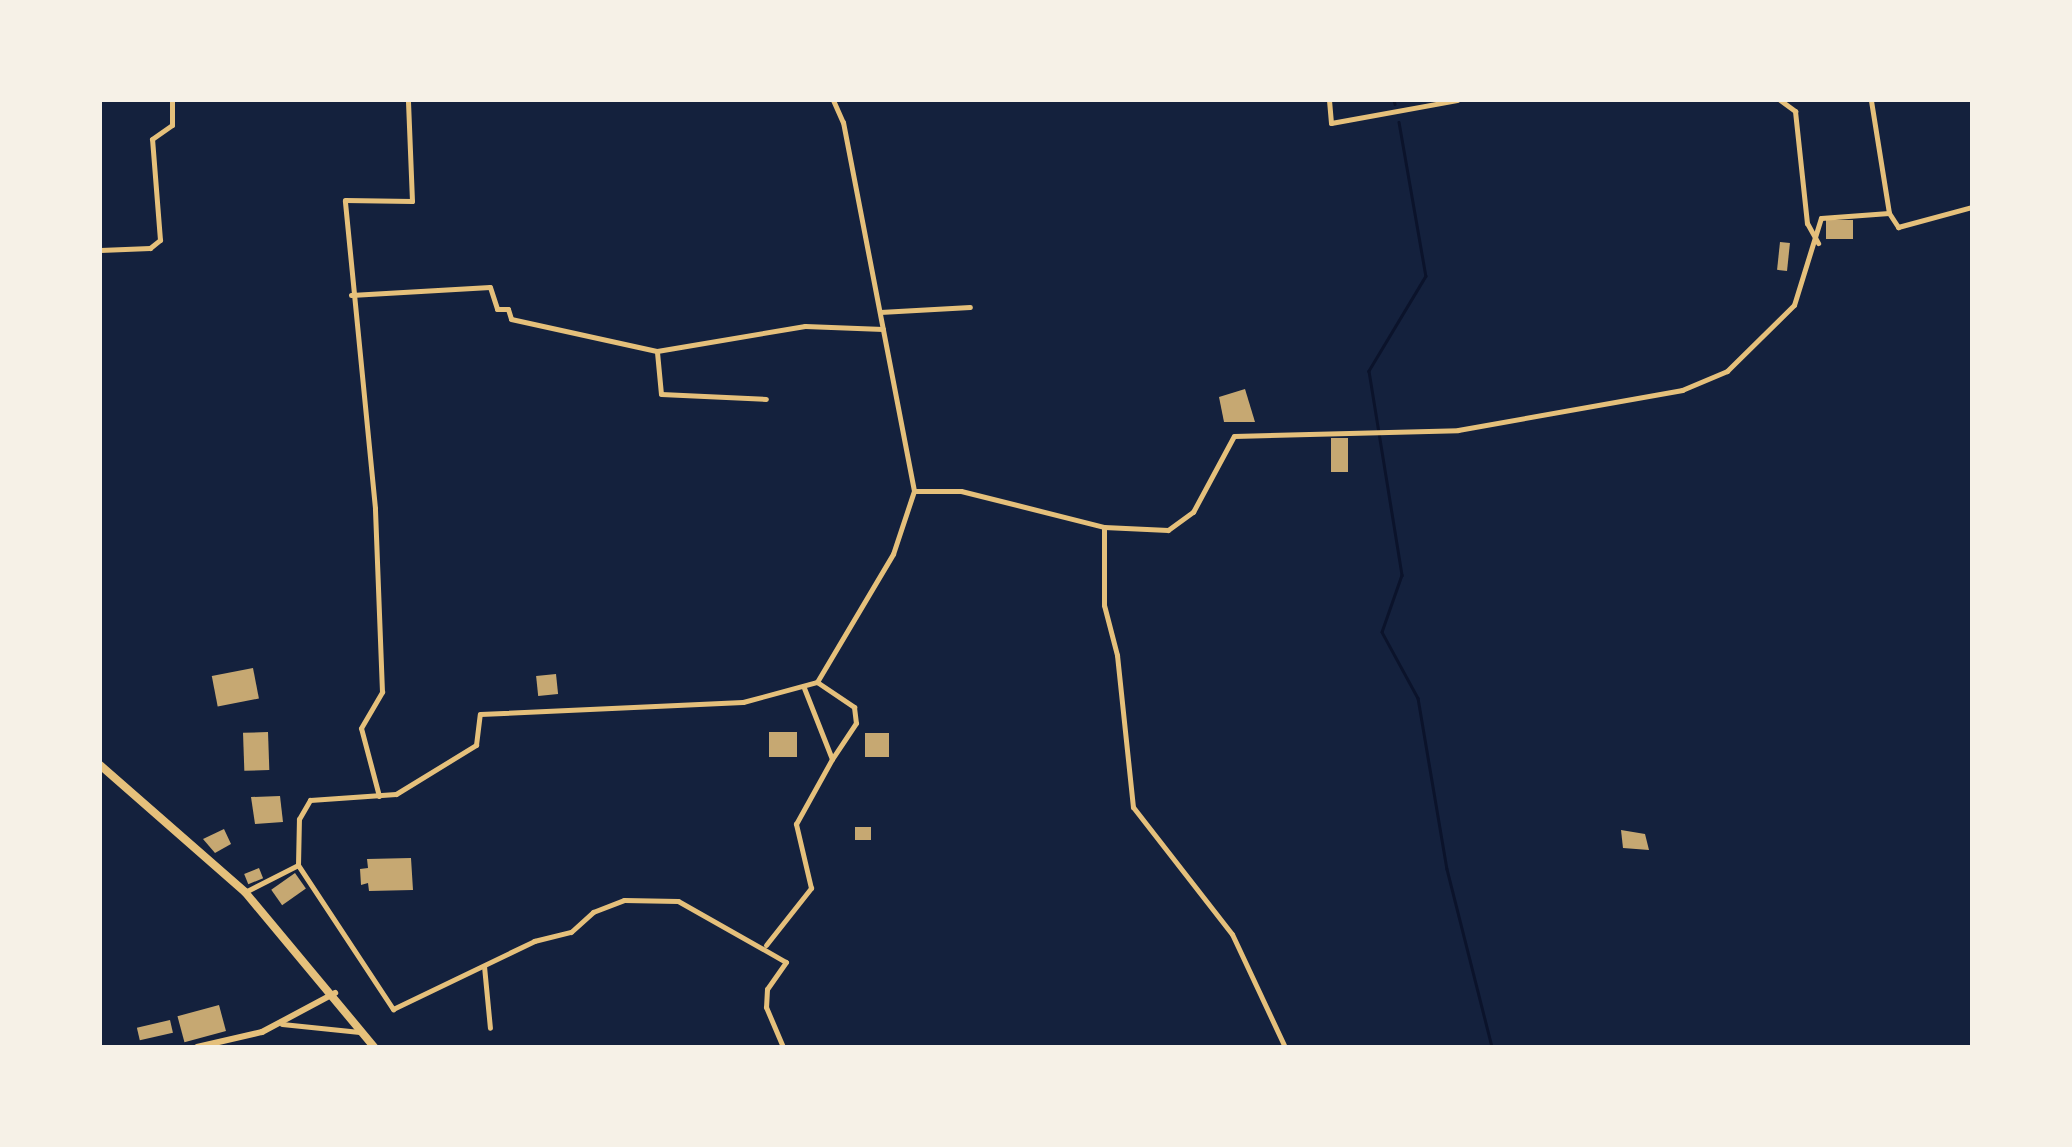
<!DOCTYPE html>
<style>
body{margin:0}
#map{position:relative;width:2072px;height:1147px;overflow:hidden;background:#14213d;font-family:"Source Sans 3",sans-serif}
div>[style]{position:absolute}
.stream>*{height:2.5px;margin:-1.25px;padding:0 1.25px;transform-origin:1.25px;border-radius:1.25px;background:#0b132b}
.building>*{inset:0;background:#c6a872;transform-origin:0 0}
.minor>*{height:5px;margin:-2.5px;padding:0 2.5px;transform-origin:2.5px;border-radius:2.5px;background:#e5c07b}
.tertiary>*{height:5px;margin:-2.5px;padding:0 2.5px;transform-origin:2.5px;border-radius:2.5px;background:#e5c07b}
.secondary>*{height:6px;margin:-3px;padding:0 3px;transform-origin:3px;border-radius:3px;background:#e5c07b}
.primary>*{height:8px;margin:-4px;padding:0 4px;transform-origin:4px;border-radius:4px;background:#e5c07b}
span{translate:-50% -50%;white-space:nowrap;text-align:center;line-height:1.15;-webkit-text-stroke:8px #f6f1e7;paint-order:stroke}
.frame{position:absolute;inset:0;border:102px solid #f6f1e7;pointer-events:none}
</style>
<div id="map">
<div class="stream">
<i style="left:1394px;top:100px;width:4px;rotate:76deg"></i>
<i style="left:1399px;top:122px;width:156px;rotate:80.1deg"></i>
<i style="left:1426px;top:276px;width:111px;rotate:121deg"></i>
<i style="left:1369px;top:371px;width:207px;rotate:80.8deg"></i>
<i style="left:1402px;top:575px;width:60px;rotate:109.3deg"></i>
<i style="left:1382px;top:632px;width:75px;rotate:61.4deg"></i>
<i style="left:1418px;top:698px;width:173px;rotate:80.4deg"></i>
<i style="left:1447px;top:869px;width:184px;rotate:75.8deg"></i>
</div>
<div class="building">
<i style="left:1853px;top:220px;width:19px;height:27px;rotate:90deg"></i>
<i style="left:1780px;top:242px;width:10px;height:28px;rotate:6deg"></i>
<i style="clip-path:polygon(1245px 389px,1255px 422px,1224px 422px,1219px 397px)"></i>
<i style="left:1331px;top:438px;width:17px;height:34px"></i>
<i style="left:253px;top:668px;width:31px;height:42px;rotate:79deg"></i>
<i style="left:556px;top:674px;width:20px;height:20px;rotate:84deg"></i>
<i style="left:268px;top:732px;width:38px;height:25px;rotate:88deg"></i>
<i style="left:769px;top:732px;width:28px;height:25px"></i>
<i style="left:865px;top:733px;width:24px;height:24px"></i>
<i style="clip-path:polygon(280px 796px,283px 822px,255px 824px,251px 797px)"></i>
<i style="left:871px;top:827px;width:13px;height:16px;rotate:90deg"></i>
<i style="clip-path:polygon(224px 829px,231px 844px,215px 853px,203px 839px)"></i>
<i style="clip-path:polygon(1621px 830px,1645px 834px,1649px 850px,1623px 848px)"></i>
<i style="clip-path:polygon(411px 858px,413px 890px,369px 891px,368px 883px,361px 885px,360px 869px,368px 868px,367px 859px)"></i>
<i style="left:259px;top:868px;width:11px;height:16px;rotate:68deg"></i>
<i style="left:295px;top:873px;width:19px;height:29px;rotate:55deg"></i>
<i style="left:219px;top:1005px;width:27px;height:43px;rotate:75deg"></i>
<i style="left:170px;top:1020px;width:13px;height:34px;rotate:77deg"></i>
</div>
<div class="minor">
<i style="left:833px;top:100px;width:24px;rotate:66deg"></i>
<i style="left:843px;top:122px;width:376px;rotate:79.1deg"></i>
<i style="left:1329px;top:100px;width:23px;rotate:85deg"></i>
<i style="left:1331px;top:123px;width:128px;rotate:-10.3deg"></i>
<i style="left:1780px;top:100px;width:19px;rotate:36deg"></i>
<i style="left:1795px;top:111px;width:113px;rotate:83.9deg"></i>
<i style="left:1807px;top:223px;width:23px;rotate:61deg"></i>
<i style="left:1889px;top:213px;width:17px;rotate:57deg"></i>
<i style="left:1898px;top:227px;width:77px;rotate:-15.1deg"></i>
<i style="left:100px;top:250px;width:50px;rotate:-2.3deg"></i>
<i style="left:150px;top:248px;width:13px;rotate:-39deg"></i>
<i style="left:160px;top:240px;width:101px;rotate:-94.5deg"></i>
<i style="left:152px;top:139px;width:24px;rotate:-35deg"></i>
<i style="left:172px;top:125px;width:25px;rotate:-90deg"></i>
<i style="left:351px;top:295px;width:139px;rotate:-3.3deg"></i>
<i style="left:490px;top:287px;width:23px;rotate:72deg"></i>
<i style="left:497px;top:309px;width:11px"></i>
<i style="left:508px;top:309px;width:10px;rotate:73deg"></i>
<i style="left:511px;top:319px;width:149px;rotate:12.4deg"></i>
<i style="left:657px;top:351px;width:150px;rotate:-9.6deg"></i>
<i style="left:805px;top:326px;width:78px;rotate:2.2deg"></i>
<i style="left:880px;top:312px;width:90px;rotate:-3.2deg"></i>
<i style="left:657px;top:352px;width:42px;rotate:84.6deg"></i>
<i style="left:661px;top:394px;width:105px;rotate:2.7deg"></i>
<i style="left:1104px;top:527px;width:78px;rotate:90deg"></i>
<i style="left:1104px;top:605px;width:52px;rotate:75.4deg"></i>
<i style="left:1117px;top:655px;width:153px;rotate:84deg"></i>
<i style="left:1133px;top:807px;width:161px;rotate:52.1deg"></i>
<i style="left:1232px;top:934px;width:125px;rotate:64.9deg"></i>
<i style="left:817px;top:682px;width:45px;rotate:34deg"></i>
<i style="left:854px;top:707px;width:16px;rotate:83deg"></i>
<i style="left:856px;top:723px;width:43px;rotate:123.7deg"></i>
<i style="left:298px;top:865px;width:173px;rotate:56.6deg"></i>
<i style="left:393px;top:1009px;width:157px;rotate:-25.7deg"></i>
<i style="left:534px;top:941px;width:38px;rotate:-14deg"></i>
<i style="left:571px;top:932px;width:30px;rotate:-42deg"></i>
<i style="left:593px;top:912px;width:33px;rotate:-21deg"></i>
<i style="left:624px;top:900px;width:54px;rotate:1.1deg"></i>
<i style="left:678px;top:901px;width:124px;rotate:29.5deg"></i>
<i style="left:786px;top:962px;width:33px;rotate:125deg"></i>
<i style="left:767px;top:989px;width:18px;rotate:93deg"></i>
<i style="left:766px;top:1007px;width:43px;rotate:67deg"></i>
<i style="left:766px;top:945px;width:73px;rotate:-51.7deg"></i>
<i style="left:811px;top:888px;width:66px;rotate:-103.2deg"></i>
<i style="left:796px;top:824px;width:74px;rotate:-61deg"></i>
<i style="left:832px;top:759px;width:76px;rotate:-111.5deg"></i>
<i style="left:484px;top:966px;width:62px;rotate:84.5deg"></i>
</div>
<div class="tertiary">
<i style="left:379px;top:796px;width:70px;rotate:-104.8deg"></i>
<i style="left:361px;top:728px;width:42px;rotate:-59.7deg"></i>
<i style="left:382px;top:692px;width:184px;rotate:-92.2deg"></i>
<i style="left:375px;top:508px;width:309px;rotate:-95.6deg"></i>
<i style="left:345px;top:200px;width:67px;rotate:0.9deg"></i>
<i style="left:412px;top:201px;width:101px;rotate:-92.3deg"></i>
<i style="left:245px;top:892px;width:59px;rotate:-27deg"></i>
<i style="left:298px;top:865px;width:46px;rotate:-88.8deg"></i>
<i style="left:299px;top:819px;width:22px;rotate:-60deg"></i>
<i style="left:310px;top:800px;width:86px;rotate:-4deg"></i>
<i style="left:396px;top:794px;width:94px;rotate:-31.5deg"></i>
<i style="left:476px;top:745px;width:31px;rotate:-83deg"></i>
<i style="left:480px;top:714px;width:263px;rotate:-2.6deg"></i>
<i style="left:743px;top:702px;width:77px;rotate:-15.1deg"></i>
<i style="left:817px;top:682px;width:149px;rotate:-59.3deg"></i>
<i style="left:893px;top:554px;width:66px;rotate:-71.6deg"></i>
<i style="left:914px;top:491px;width:47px"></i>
<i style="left:961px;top:491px;width:147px;rotate:14.1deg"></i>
<i style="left:1104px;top:527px;width:64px;rotate:2.7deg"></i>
<i style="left:1168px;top:530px;width:31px;rotate:-36deg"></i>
<i style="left:1193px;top:512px;width:86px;rotate:-61.7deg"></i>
<i style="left:1234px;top:436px;width:224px;rotate:-1.5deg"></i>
<i style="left:1458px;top:430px;width:228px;rotate:-10.1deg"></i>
<i style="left:1682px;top:390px;width:49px;rotate:-22.9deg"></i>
<i style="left:1727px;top:371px;width:94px;rotate:-44.6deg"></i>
<i style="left:1794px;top:305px;width:91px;rotate:-72.8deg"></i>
<i style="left:1821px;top:218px;width:68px;rotate:-4.2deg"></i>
<i style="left:1889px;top:213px;width:114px;rotate:-99.1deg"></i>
<i style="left:282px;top:1024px;width:78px;rotate:5.9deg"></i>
</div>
<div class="secondary">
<i style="left:197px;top:1047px;width:67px;rotate:-13deg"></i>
<i style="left:262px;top:1032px;width:83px;rotate:-28.1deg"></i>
</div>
<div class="primary">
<i style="left:100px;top:765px;width:193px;rotate:41.2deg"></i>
<i style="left:245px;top:892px;width:202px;rotate:50.2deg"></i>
</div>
<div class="frame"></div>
</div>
